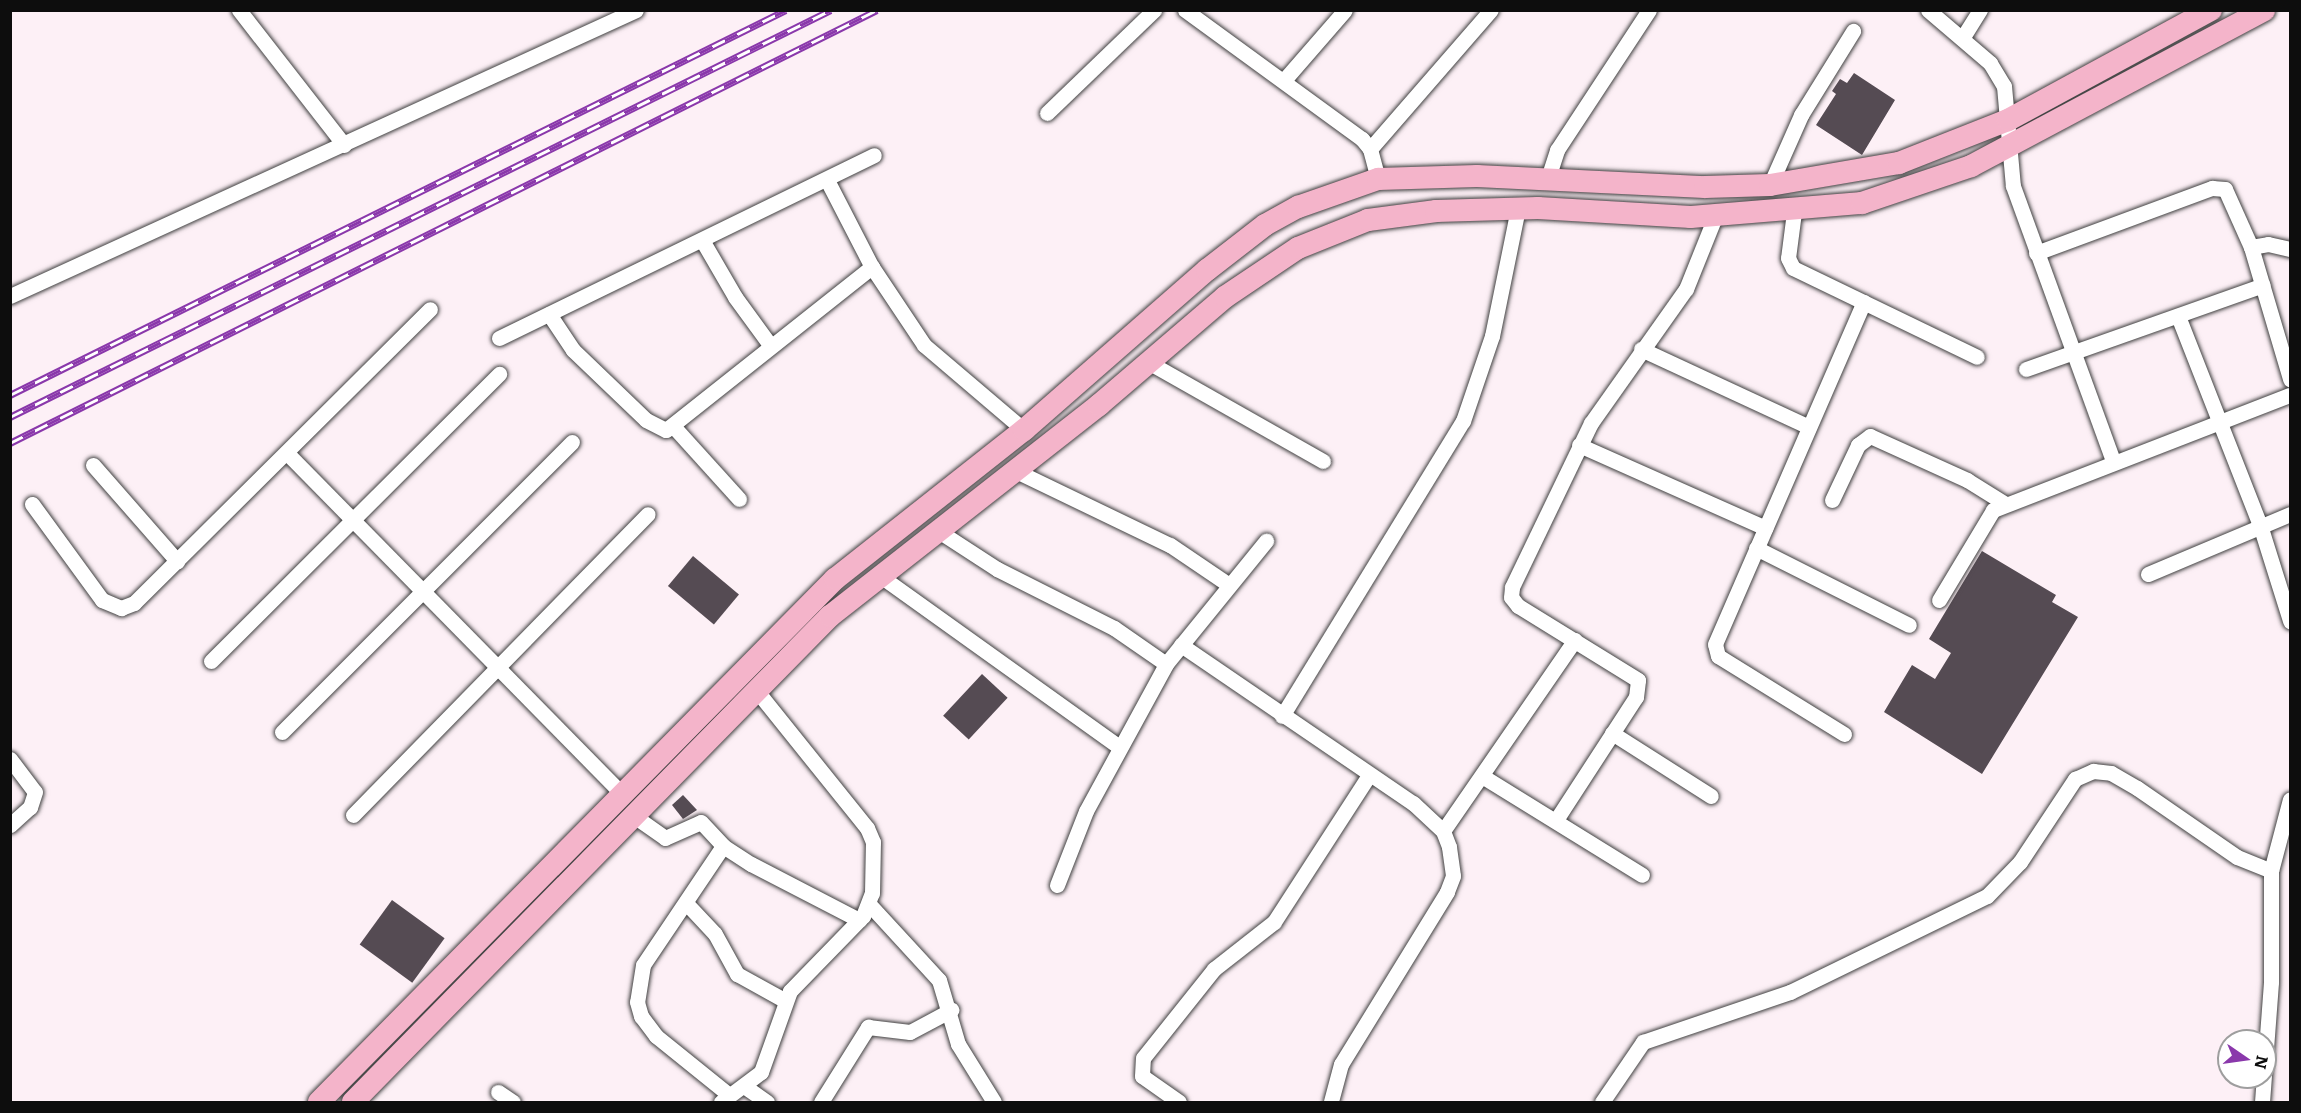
<!DOCTYPE html>
<style>
body{margin:0}
#map{position:relative;width:2301px;height:1113px;overflow:hidden;background:#fdf0f6;font-family:Literata,serif}
div>[style]{position:absolute}
.building>*{inset:0;background:#554b53;transform-origin:0 0}
.roads{filter:drop-shadow(0 0 2px #404040) drop-shadow(0 0 2px #404040)}
.minor>*{height:15px;margin:-7.5px;padding:0 7.5px;transform-origin:7.5px;border-radius:7.5px;background:#fff}
.secondary>*{height:22px;margin:-11px;padding:0 11px;transform-origin:11px;border-radius:11px;background:#f4b4ca}
.rail>*{height:7px;margin-top:-3.5px;transform-origin:0;background:repeating-linear-gradient(90deg,#fff 0 14px,#8a38ab 0 28px);box-sizing:border-box;border-block:2px solid #8a38ab}
span{translate:-50% -50%;white-space:nowrap;text-align:center;line-height:1.15;-webkit-text-stroke:6px #fff;paint-order:stroke}
.frame{position:absolute;inset:0;border:12px solid #0d0d0d;pointer-events:none}
.north{position:absolute;left:2217px;top:1029px;width:60px;height:60px;box-sizing:border-box;background:#fff;border:2px solid #9e9e9e;border-radius:50%;rotate:103deg;font-size:16px;font-weight:700;line-height:24px;text-align:center;color:#0d0d0d}
.north::after{content:'';display:block;margin:auto;width:21px;height:27px;background:#8a38ab;clip-path:polygon(50% 0,100% 100%,50% 72%,0 100%)}
</style>
<div id="map">
<div class="building">
<i style="clip-path:polygon(1854px 73px,1895px 100px,1862px 155px,1816px 125px,1836px 94px,1832px 91px,1840px 79px,1847px 83px)"></i>
<i style="clip-path:polygon(1982px 551px,2056px 595px,2052px 602px,2078px 617px,1982px 774px,1884px 712px,1912px 665px,1935px 679px,1951px 653px,1929px 639px)"></i>
<i style="left:693px;top:556px;width:60px;height:39px;rotate:40deg"></i>
<i style="left:982px;top:674px;width:35px;height:57px;rotate:43deg"></i>
<i style="clip-path:polygon(683px 795px,697px 810px,683px 819px,672px 805px)"></i>
<i style="left:392px;top:900px;width:65px;height:55px;rotate:36deg"></i>
</div>
<div class="roads">
<div class="minor">
<i style="left:239px;top:10px;width:171px;rotate:52.1deg"></i>
<i style="left:1185px;top:10px;width:219px;rotate:36.1deg"></i>
<i style="left:1362px;top:139px;width:13px;rotate:51deg"></i>
<i style="left:1370px;top:149px;width:31px;rotate:75deg"></i>
<i style="left:1928px;top:10px;width:82px;rotate:40.5deg"></i>
<i style="left:1990px;top:63px;width:27px;rotate:59deg"></i>
<i style="left:2004px;top:86px;width:100px;rotate:84.9deg"></i>
<i style="left:2013px;top:186px;width:293px;rotate:70deg"></i>
<i style="left:1963px;top:37px;width:32px;rotate:-58deg"></i>
<i style="left:1285px;top:79px;width:91px;rotate:-49deg"></i>
<i style="left:1047px;top:113px;width:149px;rotate:-43.9deg"></i>
<i style="left:1370px;top:149px;width:184px;rotate:-49deg"></i>
<i style="left:827px;top:180px;width:98px;rotate:62.7deg"></i>
<i style="left:872px;top:267px;width:94px;rotate:56.3deg"></i>
<i style="left:924px;top:345px;width:131px;rotate:40.4deg"></i>
<i style="left:1547px;top:181px;width:33px;rotate:-72deg"></i>
<i style="left:1557px;top:150px;width:168px;rotate:-56.7deg"></i>
<i style="left:1770px;top:185px;width:77px;rotate:-66.1deg"></i>
<i style="left:1801px;top:115px;width:99px;rotate:-58.2deg"></i>
<i style="left:1794px;top:212px;width:46px;rotate:97.4deg"></i>
<i style="left:1788px;top:258px;width:11px;rotate:63deg"></i>
<i style="left:1793px;top:268px;width:204px;rotate:25.8deg"></i>
<i style="left:702px;top:240px;width:66px;rotate:59.9deg"></i>
<i style="left:735px;top:297px;width:59px;rotate:53.9deg"></i>
<i style="left:2251px;top:247px;width:17px;rotate:-10deg"></i>
<i style="left:2268px;top:244px;width:23px;rotate:13deg"></i>
<i style="left:2036px;top:253px;width:188px;rotate:-20.3deg"></i>
<i style="left:2212px;top:188px;width:13px;rotate:4deg"></i>
<i style="left:2225px;top:189px;width:64px;rotate:65.9deg"></i>
<i style="left:2251px;top:247px;width:138px;rotate:73.5deg"></i>
<i style="left:10px;top:296px;width:688px;rotate:-24.55deg"></i>
<i style="left:549px;top:314px;width:43px;rotate:56.3deg"></i>
<i style="left:573px;top:350px;width:101px;rotate:43.8deg"></i>
<i style="left:646px;top:420px;width:22px;rotate:27deg"></i>
<i style="left:666px;top:430px;width:263px;rotate:-38.4deg"></i>
<i style="left:2178px;top:316px;width:225px;rotate:68.6deg"></i>
<i style="left:2260px;top:525px;width:101px;rotate:72.6deg"></i>
<i style="left:499px;top:338px;width:417px;rotate:-26deg"></i>
<i style="left:1641px;top:349px;width:185px;rotate:24.9deg"></i>
<i style="left:1148px;top:362px;width:201px;rotate:29.5deg"></i>
<i style="left:2026px;top:369px;width:251px;rotate:-19.5deg"></i>
<i style="left:674px;top:427px;width:97px;rotate:47.9deg"></i>
<i style="left:1579px;top:445px;width:204px;rotate:24deg"></i>
<i style="left:287px;top:453px;width:477px;rotate:45.5deg"></i>
<i style="left:93px;top:465px;width:128px;rotate:48.8deg"></i>
<i style="left:1016px;top:471px;width:171px;rotate:25.7deg"></i>
<i style="left:1170px;top:545px;width:71px;rotate:34.1deg"></i>
<i style="left:1832px;top:500px;width:61px;rotate:-64.7deg"></i>
<i style="left:1858px;top:445px;width:15px;rotate:-37deg"></i>
<i style="left:1870px;top:436px;width:107px;rotate:24.4deg"></i>
<i style="left:1967px;top:480px;width:44px;rotate:31.9deg"></i>
<i style="left:32px;top:504px;width:119px;rotate:53.9deg"></i>
<i style="left:102px;top:600px;width:21px;rotate:23deg"></i>
<i style="left:121px;top:608px;width:14px;rotate:-21deg"></i>
<i style="left:134px;top:603px;width:417px;rotate:-44.8deg"></i>
<i style="left:937px;top:530px;width:72px;rotate:33deg"></i>
<i style="left:997px;top:569px;width:131px;rotate:26.8deg"></i>
<i style="left:1114px;top:628px;width:63px;rotate:34.7deg"></i>
<i style="left:1756px;top:548px;width:171px;rotate:26.7deg"></i>
<i style="left:2148px;top:574px;width:154px;rotate:-22.9deg"></i>
<i style="left:879px;top:575px;width:294px;rotate:35.6deg"></i>
<i style="left:1939px;top:600px;width:105px;rotate:-59deg"></i>
<i style="left:1993px;top:510px;width:318px;rotate:-21.2deg"></i>
<i style="left:1181px;top:645px;width:281px;rotate:34.3deg"></i>
<i style="left:1413px;top:803px;width:41px;rotate:43deg"></i>
<i style="left:1443px;top:831px;width:17px;rotate:69deg"></i>
<i style="left:1449px;top:847px;width:29px;rotate:82deg"></i>
<i style="left:1453px;top:876px;width:17px;rotate:111deg"></i>
<i style="left:1447px;top:892px;width:202px;rotate:121.6deg"></i>
<i style="left:1341px;top:1064px;width:39px;rotate:105deg"></i>
<i style="left:211px;top:661px;width:407px;rotate:-44.9deg"></i>
<i style="left:1282px;top:716px;width:346px;rotate:-58.5deg"></i>
<i style="left:1463px;top:421px;width:90px;rotate:-71.2deg"></i>
<i style="left:1492px;top:336px;width:131px;rotate:-78.5deg"></i>
<i style="left:282px;top:732px;width:410px;rotate:-45deg"></i>
<i style="left:1612px;top:733px;width:117px;rotate:32.5deg"></i>
<i style="left:1844px;top:734px;width:148px;rotate:-148.2deg"></i>
<i style="left:1718px;top:656px;width:12px;rotate:-104deg"></i>
<i style="left:1715px;top:644px;width:373px;rotate:-66.5deg"></i>
<i style="left:10px;top:759px;width:41px;rotate:52.9deg"></i>
<i style="left:35px;top:792px;width:16px;rotate:108deg"></i>
<i style="left:30px;top:807px;width:27px;rotate:138deg"></i>
<i style="left:1482px;top:776px;width:188px;rotate:31.7deg"></i>
<i style="left:353px;top:815px;width:421px;rotate:-45.6deg"></i>
<i style="left:634px;top:816px;width:38px;rotate:35deg"></i>
<i style="left:665px;top:838px;width:39px;rotate:-24deg"></i>
<i style="left:701px;top:822px;width:33px;rotate:47deg"></i>
<i style="left:723px;top:846px;width:33px;rotate:33deg"></i>
<i style="left:751px;top:864px;width:122px;rotate:27.4deg"></i>
<i style="left:1556px;top:820px;width:147px;rotate:-57deg"></i>
<i style="left:1636px;top:697px;width:17px;rotate:-83deg"></i>
<i style="left:1638px;top:680px;width:141px;rotate:-148.3deg"></i>
<i style="left:1518px;top:606px;width:11px;rotate:-128deg"></i>
<i style="left:1511px;top:597px;width:10px;rotate:-84deg"></i>
<i style="left:1512px;top:587px;width:182px;rotate:-64.3deg"></i>
<i style="left:1591px;top:423px;width:164px;rotate:-54.7deg"></i>
<i style="left:1686px;top:289px;width:78px;rotate:-68.1deg"></i>
<i style="left:1443px;top:831px;width:232px;rotate:-55.4deg"></i>
<i style="left:723px;top:846px;width:143px;rotate:123.9deg"></i>
<i style="left:643px;top:965px;width:37px;rotate:99deg"></i>
<i style="left:637px;top:1002px;width:15px;rotate:74deg"></i>
<i style="left:641px;top:1016px;width:25px;rotate:53deg"></i>
<i style="left:656px;top:1036px;width:94px;rotate:38.9deg"></i>
<i style="left:1057px;top:885px;width:79px;rotate:-68.6deg"></i>
<i style="left:1086px;top:811px;width:167px;rotate:-61.4deg"></i>
<i style="left:1166px;top:664px;width:159px;rotate:-50.9deg"></i>
<i style="left:686px;top:903px;width:42px;rotate:46.9deg"></i>
<i style="left:715px;top:934px;width:46px;rotate:61.2deg"></i>
<i style="left:737px;top:974px;width:54px;rotate:29deg"></i>
<i style="left:869px;top:904px;width:103px;rotate:47.4deg"></i>
<i style="left:939px;top:980px;width:67px;rotate:73.5deg"></i>
<i style="left:958px;top:1044px;width:68px;rotate:58.2deg"></i>
<i style="left:744px;top:1086px;width:28px;rotate:35deg"></i>
<i style="left:498px;top:1092px;width:18px;rotate:34deg"></i>
<i style="left:721px;top:1102px;width:50px;rotate:-36.9deg"></i>
<i style="left:761px;top:1072px;width:86px;rotate:-70.3deg"></i>
<i style="left:790px;top:991px;width:105px;rotate:-45.8deg"></i>
<i style="left:863px;top:916px;width:25px;rotate:-69deg"></i>
<i style="left:872px;top:893px;width:51px;rotate:-88.9deg"></i>
<i style="left:873px;top:842px;width:15px;rotate:-113deg"></i>
<i style="left:867px;top:828px;width:177px;rotate:-128.8deg"></i>
<i style="left:821px;top:1102px;width:89px;rotate:-57.9deg"></i>
<i style="left:868px;top:1027px;width:42px;rotate:6.8deg"></i>
<i style="left:910px;top:1032px;width:47px;rotate:-28.2deg"></i>
<i style="left:1179px;top:1102px;width:45px;rotate:-144.9deg"></i>
<i style="left:1142px;top:1076px;width:18px;rotate:-87deg"></i>
<i style="left:1143px;top:1058px;width:114px;rotate:-51.4deg"></i>
<i style="left:1214px;top:969px;width:76px;rotate:-38.1deg"></i>
<i style="left:1274px;top:922px;width:175px;rotate:-57.1deg"></i>
<i style="left:1602px;top:1102px;width:73px;rotate:-55.7deg"></i>
<i style="left:1643px;top:1042px;width:155px;rotate:-18.8deg"></i>
<i style="left:1790px;top:992px;width:219px;rotate:-26deg"></i>
<i style="left:1987px;top:896px;width:47px;rotate:-45.9deg"></i>
<i style="left:2020px;top:862px;width:100px;rotate:-56.5deg"></i>
<i style="left:2075px;top:779px;width:20px;rotate:-24deg"></i>
<i style="left:2093px;top:771px;width:18px;rotate:6deg"></i>
<i style="left:2111px;top:773px;width:30px;rotate:30deg"></i>
<i style="left:2137px;top:788px;width:121px;rotate:34.6deg"></i>
<i style="left:2237px;top:857px;width:37px;rotate:22deg"></i>
<i style="left:2262px;top:1102px;width:120px;rotate:-85.7deg"></i>
<i style="left:2271px;top:982px;width:111px;rotate:-90deg"></i>
<i style="left:2271px;top:871px;width:74px;rotate:-75.2deg"></i>
</div>
<div class="secondary">
<i style="left:319px;top:1102px;width:735px;rotate:-45.39deg"></i>
<i style="left:835px;top:579px;width:241px;rotate:-38.3deg"></i>
<i style="left:1024px;top:430px;width:243px;rotate:-41.2deg"></i>
<i style="left:1207px;top:270px;width:73px;rotate:-37.8deg"></i>
<i style="left:1265px;top:225px;width:38px;rotate:-29deg"></i>
<i style="left:1298px;top:207px;width:85px;rotate:-19.3deg"></i>
<i style="left:1378px;top:179px;width:99px;rotate:-1.7deg"></i>
<i style="left:1477px;top:176px;width:228px;rotate:2.8deg"></i>
<i style="left:1705px;top:187px;width:65px;rotate:-1.8deg"></i>
<i style="left:1770px;top:185px;width:131px;rotate:-9.7deg"></i>
<i style="left:1899px;top:163px;width:117px;rotate:-21.5deg"></i>
<i style="left:2008px;top:120px;width:231px;rotate:-28.5deg"></i>
<i style="left:353px;top:1102px;width:681px;rotate:-45.54deg"></i>
<i style="left:830px;top:616px;width:342px;rotate:-38.1deg"></i>
<i style="left:1099px;top:405px;width:166px;rotate:-40.6deg"></i>
<i style="left:1225px;top:297px;width:88px;rotate:-33.9deg"></i>
<i style="left:1298px;top:248px;width:75px;rotate:-21.8deg"></i>
<i style="left:1368px;top:220px;width:69px;rotate:-7.5deg"></i>
<i style="left:1436px;top:211px;width:102px;rotate:-1.7deg"></i>
<i style="left:1538px;top:208px;width:153px;rotate:3.4deg"></i>
<i style="left:1691px;top:217px;width:172px;rotate:-4.7deg"></i>
<i style="left:1862px;top:203px;width:115px;rotate:-18.7deg"></i>
<i style="left:1971px;top:166px;width:332px;rotate:-28deg"></i>
</div>
</div>
<div class="rail">
<i style="left:10px;top:395px;width:866px;rotate:-26.39deg"></i>
<i style="left:10px;top:417px;width:916px;rotate:-26.37deg"></i>
<i style="left:10px;top:443px;width:969px;rotate:-26.54deg"></i>
</div>
<div class="frame"></div>
<div class="north">N</div>
</div>
